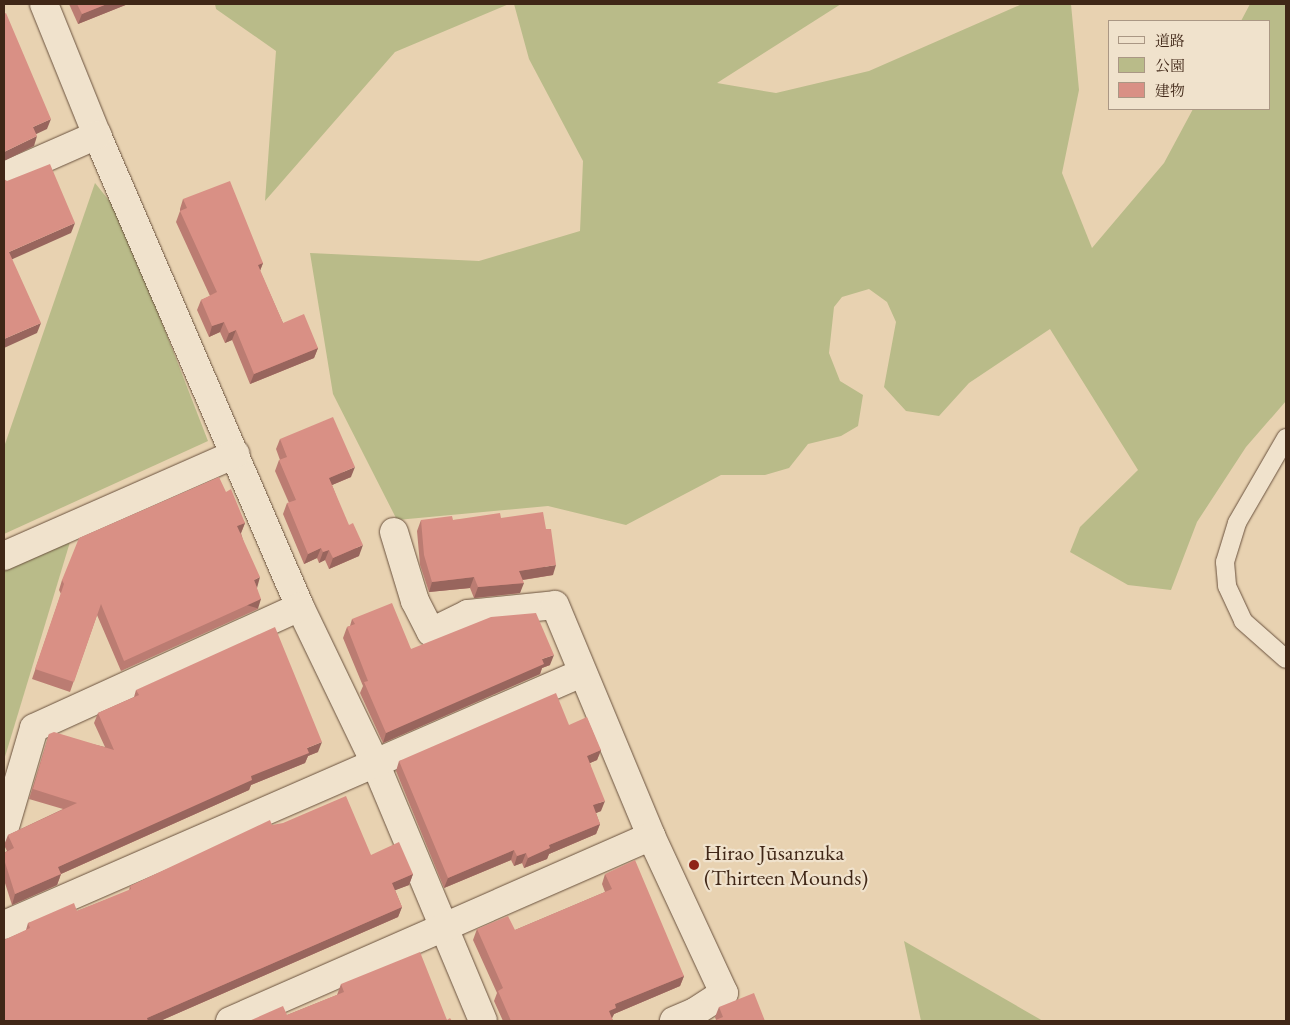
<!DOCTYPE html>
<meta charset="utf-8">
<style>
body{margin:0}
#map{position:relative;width:1290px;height:1025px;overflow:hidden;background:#e8d2b1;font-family:"EB Garamond","Noto Serif JP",serif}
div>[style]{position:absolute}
.green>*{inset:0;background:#b9bb89}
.roads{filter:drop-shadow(0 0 1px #6a523e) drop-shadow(0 0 1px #6a523e)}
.service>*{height:18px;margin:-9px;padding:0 9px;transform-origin:9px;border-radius:9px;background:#f0e2cc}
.minor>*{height:28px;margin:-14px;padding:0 14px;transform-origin:14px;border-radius:14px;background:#f0e2cc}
.wall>*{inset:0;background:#bb7c72}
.shaded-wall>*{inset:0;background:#98655d;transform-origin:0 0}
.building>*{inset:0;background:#d99085}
.dots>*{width:14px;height:14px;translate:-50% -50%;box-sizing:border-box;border:2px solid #f0e2cc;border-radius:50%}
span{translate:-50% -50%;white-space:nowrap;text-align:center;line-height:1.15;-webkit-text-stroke:4.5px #f0e2cc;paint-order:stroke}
.poi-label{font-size:22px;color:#402717}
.left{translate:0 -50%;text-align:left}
.frame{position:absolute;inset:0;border:5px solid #402717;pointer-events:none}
.legend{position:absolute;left:1108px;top:20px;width:162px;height:90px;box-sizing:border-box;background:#f0e2cc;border:1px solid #aa9784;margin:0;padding:6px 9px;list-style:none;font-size:15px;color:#402717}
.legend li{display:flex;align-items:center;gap:10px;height:25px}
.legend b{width:25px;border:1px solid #aa9784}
</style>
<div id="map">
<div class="green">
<i style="clip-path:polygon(215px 4px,509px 4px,395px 52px,265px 201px,276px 51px,216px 9px)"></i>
<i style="clip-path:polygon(514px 4px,841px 4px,717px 83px,776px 93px,869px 71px,1022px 4px,1071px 4px,1079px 90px,1062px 173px,1092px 248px,1164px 163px,1193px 109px,1269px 109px,1269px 21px,1241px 21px,1250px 4px,1286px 4px,1286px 401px,1246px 447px,1197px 522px,1171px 590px,1128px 585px,1070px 552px,1080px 527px,1138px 470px,1050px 329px,969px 383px,939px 416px,906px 411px,884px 387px,896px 322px,887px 302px,869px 289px,842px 297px,834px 307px,829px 353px,840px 381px,863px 395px,858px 426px,841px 436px,808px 444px,789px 468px,765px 475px,721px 475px,626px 525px,548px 506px,397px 520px,333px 394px,310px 253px,479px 261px,580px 231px,583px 161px,529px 59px)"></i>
<i style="clip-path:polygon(95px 183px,120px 214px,208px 441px,4px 534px,4px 447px)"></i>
<i style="clip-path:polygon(70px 542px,4px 760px,4px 571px)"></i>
<i style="clip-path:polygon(904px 941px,1043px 1021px,921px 1021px)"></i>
</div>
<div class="roads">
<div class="service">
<i style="left:1286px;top:438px;width:98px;rotate:120deg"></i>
<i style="left:1237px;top:523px;width:41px;rotate:107.1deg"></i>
<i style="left:1225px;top:562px;width:24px;rotate:85deg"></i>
<i style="left:1227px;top:586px;width:38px;rotate:65deg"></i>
<i style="left:1243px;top:621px;width:57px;rotate:41.5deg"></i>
</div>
<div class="minor">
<i style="left:44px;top:4px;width:141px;rotate:68deg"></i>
<i style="left:97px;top:135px;width:514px;rotate:66.73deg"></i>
<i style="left:300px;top:607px;width:175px;rotate:64.3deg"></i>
<i style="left:376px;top:765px;width:277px;rotate:67.3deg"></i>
<i style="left:4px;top:176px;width:102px;rotate:-23.8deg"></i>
<i style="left:394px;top:532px;width:72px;rotate:73.1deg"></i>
<i style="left:415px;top:601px;width:35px;rotate:63deg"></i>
<i style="left:431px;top:632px;width:41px;rotate:-25.9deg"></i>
<i style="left:468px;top:614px;width:87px;rotate:-5.9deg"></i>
<i style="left:555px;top:605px;width:250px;rotate:67.4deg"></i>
<i style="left:4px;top:556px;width:253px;rotate:-23.8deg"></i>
<i style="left:4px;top:830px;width:106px;rotate:-73.6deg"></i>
<i style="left:34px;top:728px;width:292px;rotate:-24.5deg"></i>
<i style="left:4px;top:925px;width:631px;rotate:-23.56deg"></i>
<i style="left:230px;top:1021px;width:460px;rotate:-23.7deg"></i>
<i style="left:651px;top:836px;width:173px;rotate:65.1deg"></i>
<i style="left:724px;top:993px;width:35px;rotate:147deg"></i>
<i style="left:695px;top:1012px;width:23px;rotate:157deg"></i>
</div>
</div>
<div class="wall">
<i style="clip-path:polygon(69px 4px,128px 4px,78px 24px)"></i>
<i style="clip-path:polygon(183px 199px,263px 263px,260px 271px,283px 323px,318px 348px,314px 358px,250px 384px,232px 340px,225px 343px,220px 332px,209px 337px,197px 310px,201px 300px,210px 296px,176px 222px,180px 211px,180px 209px)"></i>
<i style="clip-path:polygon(280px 439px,351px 477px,332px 485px,359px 556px,329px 569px,325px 560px,319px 563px,317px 558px,304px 564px,283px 514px,287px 503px,289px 503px,275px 471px,279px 460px,280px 460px,276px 449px)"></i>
<i style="clip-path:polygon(226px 492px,245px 523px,241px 533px,257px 588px,258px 609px,121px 671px,97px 615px,70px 692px,32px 679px,61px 594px,59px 590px,62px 580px)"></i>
<i style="clip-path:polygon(501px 518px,553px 575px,523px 580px,520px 593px,474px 598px,470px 588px,429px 592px,420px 565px,417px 531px,421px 520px,453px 520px)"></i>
<i style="clip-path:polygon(352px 619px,411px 649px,550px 665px,542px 668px,540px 674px,383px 743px,360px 693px,363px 686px,343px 638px,347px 627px,350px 626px)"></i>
<i style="clip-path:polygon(136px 690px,318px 752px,308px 756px,305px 763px,251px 785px,249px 790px,61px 874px,57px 885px,12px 905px,4px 880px,4px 853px,7px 851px,4px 845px,8px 835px,63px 809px,29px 799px,49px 734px,105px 747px,94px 723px,98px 713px,134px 697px)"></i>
<i style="clip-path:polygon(569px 725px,601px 750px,597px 760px,590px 763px,601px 811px,596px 813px,600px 824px,596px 834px,549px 854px,547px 859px,524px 868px,522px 863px,514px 866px,511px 860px,444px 888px,396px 771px,399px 761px)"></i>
<i style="clip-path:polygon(272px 825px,371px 855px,413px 874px,409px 885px,395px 890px,402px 907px,398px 917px,160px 1021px,4px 1021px,26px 930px,28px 923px,77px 911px,129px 891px,130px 886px)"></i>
<i style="clip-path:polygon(605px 874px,684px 976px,680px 986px,614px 1014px,612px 1018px,613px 1021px,503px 1021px,494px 1001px,497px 993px,473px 940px,477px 929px,515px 930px,605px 892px,602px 884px)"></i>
<i style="clip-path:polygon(341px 984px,447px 1020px,287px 1015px,337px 995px)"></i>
<i style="clip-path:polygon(719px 1007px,765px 1021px,716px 1020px,715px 1017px)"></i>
</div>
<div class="shaded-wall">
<i style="clip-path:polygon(107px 4px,128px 4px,78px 24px,82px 14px)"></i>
<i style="clip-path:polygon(51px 119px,47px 129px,30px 137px,33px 127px)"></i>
<i style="clip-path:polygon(37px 136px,34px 146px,4px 161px,4px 152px)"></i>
<i style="clip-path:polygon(75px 223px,71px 233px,6px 262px,9px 252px)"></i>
<i style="clip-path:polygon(263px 263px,259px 273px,258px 265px)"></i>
<i style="clip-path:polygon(224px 322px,220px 332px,209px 337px,212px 326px)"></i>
<i style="clip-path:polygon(41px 323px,37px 333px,4px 348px,4px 339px)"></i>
<i style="clip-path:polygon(236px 330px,232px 340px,225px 343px,229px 333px)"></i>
<i style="clip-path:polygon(318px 348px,314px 358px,250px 384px,254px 374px)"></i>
<i style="clip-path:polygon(355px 467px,351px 477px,325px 488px,329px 478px)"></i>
<i style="clip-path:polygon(245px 523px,241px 533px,234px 536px,237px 526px)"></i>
<i style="clip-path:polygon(363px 545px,359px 556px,329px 569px,333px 558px)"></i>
<i style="clip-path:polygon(321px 548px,317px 558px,304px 564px,308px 554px)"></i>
<i style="clip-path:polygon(329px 550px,325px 560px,319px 563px,323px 552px)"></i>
<i style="clip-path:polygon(556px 565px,553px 575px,515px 581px,519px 571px)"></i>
<i style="clip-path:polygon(260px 577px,257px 588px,254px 580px)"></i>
<i style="clip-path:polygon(474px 577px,470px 588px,429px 592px,432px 582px)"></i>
<i style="clip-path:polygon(524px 583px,520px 593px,474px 598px,478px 587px)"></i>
<i style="left:261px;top:599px;width:10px;height:150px;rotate:107deg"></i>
<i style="clip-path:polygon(554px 655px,550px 665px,542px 668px,540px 674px,383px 743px,386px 733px,542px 659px)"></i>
<i style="clip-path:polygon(322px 742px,318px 752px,308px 756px,305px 763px,251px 785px,249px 790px,54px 877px,58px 867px,251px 776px,307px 748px)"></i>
<i style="clip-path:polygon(601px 750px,597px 760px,583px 766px,587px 756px)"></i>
<i style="clip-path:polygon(605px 801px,601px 811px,589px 816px,593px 805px)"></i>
<i style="clip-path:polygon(600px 824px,596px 834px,549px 854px,547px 859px,524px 868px,528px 858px,549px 845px)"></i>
<i style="clip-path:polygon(514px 850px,511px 860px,444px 888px,448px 878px)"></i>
<i style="clip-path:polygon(526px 853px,522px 863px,514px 866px,517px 856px)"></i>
<i style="clip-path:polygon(61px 874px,57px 885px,12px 905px,15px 894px)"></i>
<i style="clip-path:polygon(413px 874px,409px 885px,388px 893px,392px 883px)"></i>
<i style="clip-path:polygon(402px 907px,398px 917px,160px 1021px,146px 1021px,147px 1018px)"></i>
<i style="clip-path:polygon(684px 976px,680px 986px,614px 1014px,612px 1018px,605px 1021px,609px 1011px,615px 1004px)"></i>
</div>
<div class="building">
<i style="clip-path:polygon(77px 4px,107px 4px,82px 14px)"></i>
<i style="clip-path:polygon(6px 13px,51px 119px,33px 127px,37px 136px,4px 152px,4px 14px)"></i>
<i style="clip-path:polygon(50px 164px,75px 223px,9px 252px,41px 323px,4px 339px,4px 179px,7px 181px)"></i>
<i style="clip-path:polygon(230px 181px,263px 263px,258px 265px,283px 323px,304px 314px,318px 348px,254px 374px,236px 330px,229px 333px,224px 322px,212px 326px,201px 300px,217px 292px,180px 211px,187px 208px,183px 199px)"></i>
<i style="clip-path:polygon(333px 417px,355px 467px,329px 478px,349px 525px,353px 523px,363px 545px,333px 558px,329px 550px,323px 552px,321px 548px,308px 554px,287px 503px,296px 500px,279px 460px,287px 457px,280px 439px)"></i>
<i style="clip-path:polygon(219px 477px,226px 492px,231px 489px,245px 523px,237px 526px,260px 577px,254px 580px,261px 599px,124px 661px,101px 604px,74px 682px,35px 669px,64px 584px,62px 580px,79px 538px)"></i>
<i style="clip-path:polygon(543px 512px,546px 529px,551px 529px,556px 565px,519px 571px,524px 583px,478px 587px,474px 577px,432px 582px,424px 555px,421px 520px,452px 516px,453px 520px,500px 513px,501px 518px)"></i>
<i style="clip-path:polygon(392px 603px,411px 649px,491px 617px,536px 613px,554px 655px,542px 659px,544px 664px,386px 733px,364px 682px,368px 681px,347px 627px,355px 624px,352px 619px)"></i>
<i style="clip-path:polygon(275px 627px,322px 742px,307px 748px,309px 753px,251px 776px,252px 780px,58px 867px,61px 874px,15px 894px,4px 859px,4px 853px,14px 848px,8px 835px,77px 803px,33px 789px,49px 734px,54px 732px,114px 750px,98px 713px,139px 695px,136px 690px)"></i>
<i style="clip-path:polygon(556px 693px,569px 725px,587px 717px,601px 750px,587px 756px,605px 801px,593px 805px,600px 824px,549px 845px,550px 848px,528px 858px,526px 853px,517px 856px,514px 850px,448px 878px,399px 761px)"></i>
<i style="clip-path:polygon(346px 796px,371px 855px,399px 842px,413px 874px,392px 883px,402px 907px,147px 1018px,148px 1021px,4px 1021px,4px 940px,30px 928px,28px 923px,74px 903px,77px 911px,131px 889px,130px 886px,270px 820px,272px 825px,283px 823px)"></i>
<i style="clip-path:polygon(635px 860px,684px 976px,615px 1004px,616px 1008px,609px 1011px,613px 1021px,511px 1021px,498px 991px,503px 988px,477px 929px,508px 916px,515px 930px,612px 889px,605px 874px)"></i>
<i style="clip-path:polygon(420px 952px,447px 1020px,450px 1018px,452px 1021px,249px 1021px,283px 1006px,287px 1015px,344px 992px,341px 984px)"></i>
<i style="clip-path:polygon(754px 993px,765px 1021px,713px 1021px,723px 1017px,719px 1007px)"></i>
</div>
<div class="dots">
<i style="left:694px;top:865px;background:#8f2418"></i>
</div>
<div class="poi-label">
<span class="left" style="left:704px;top:865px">Hirao Jūsanzuka<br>(Thirteen Mounds)</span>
</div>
<div class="frame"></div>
<ul class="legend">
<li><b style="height:6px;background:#f0e2cc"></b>道路</li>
<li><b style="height:14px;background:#b9bb89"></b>公園</li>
<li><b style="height:14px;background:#d99085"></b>建物</li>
</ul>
</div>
